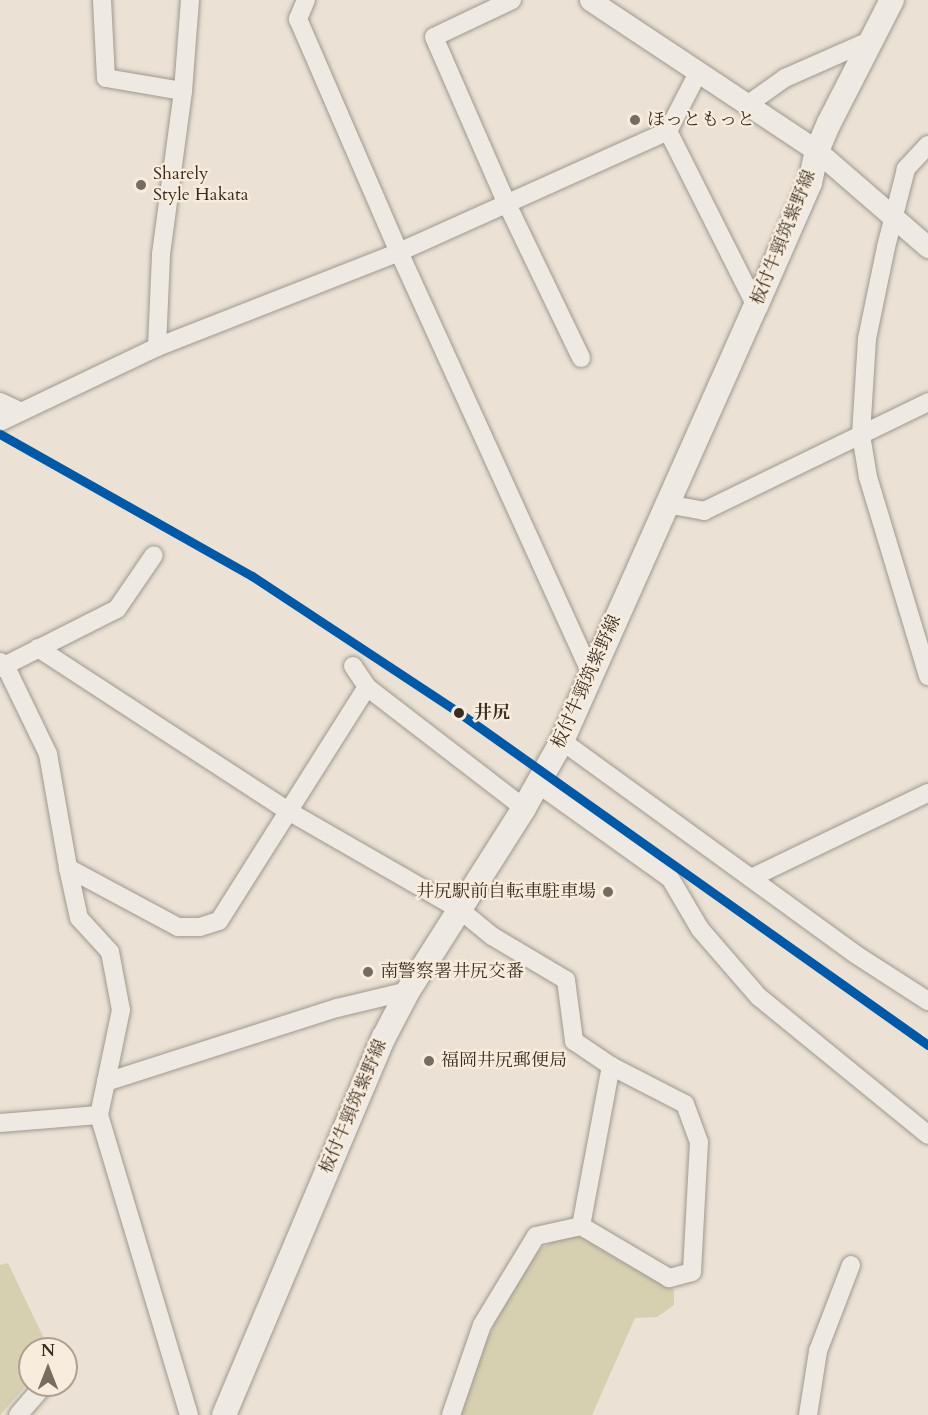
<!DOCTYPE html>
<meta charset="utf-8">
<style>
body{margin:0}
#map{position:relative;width:928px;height:1415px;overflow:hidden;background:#ebe2d5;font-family:Cardo,"Noto Serif JP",serif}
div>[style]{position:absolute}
.green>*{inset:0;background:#d6d0b0}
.roads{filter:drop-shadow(0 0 2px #9e988f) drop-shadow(0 0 2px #9e988f)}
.minor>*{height:18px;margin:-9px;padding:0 9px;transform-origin:9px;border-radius:9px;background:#eeeae3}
.tertiary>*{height:21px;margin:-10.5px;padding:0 10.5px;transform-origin:10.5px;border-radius:10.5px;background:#eeeae3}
.secondary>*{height:24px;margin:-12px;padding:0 12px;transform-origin:12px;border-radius:12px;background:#eeeae3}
.rail-1>*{height:9px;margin:-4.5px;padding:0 4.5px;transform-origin:4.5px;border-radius:4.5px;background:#0059a6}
.dots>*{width:16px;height:16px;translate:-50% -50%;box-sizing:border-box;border:3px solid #f8eddd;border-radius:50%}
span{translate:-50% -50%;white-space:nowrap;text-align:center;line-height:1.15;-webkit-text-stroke:4.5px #f8eddd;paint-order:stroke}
.poi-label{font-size:18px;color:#392d23}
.left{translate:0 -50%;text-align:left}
.right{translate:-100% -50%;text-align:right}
.street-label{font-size:18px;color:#392d23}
.stop-label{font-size:18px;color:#392d23;font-weight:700}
.north{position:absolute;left:18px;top:1337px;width:60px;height:60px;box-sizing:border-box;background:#f8eddd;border:2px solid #aca093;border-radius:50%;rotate:0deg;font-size:16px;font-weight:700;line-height:24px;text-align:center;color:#392d23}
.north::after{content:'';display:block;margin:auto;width:21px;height:27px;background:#776c61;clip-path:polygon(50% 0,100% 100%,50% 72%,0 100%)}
</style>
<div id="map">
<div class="green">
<i style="clip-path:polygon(581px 1236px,621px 1261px,655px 1275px,674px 1290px,674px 1305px,657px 1317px,635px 1318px,592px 1415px,458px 1415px,484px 1340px,491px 1333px,499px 1311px,533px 1254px,553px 1241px)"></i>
<i style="clip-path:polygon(8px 1263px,49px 1349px,30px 1349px,30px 1381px,0 1415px,0 1265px)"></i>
</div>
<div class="roads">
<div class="minor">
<i style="left:102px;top:0;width:78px;rotate:87.1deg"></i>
<i style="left:106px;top:78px;width:78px;rotate:9.6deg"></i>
<i style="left:306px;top:0;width:21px;rotate:113deg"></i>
<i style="left:298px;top:19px;width:254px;rotate:66.6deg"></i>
<i style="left:399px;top:252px;width:464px;rotate:65.5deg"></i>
<i style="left:512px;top:0;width:86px;rotate:154.6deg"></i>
<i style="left:434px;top:37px;width:182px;rotate:66.4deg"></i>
<i style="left:507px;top:204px;width:171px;rotate:64.3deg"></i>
<i style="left:747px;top:105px;width:47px;rotate:-35.4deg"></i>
<i style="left:785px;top:78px;width:92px;rotate:-23.8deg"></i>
<i style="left:668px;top:131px;width:196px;rotate:63.3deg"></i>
<i style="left:928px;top:145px;width:33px;rotate:133deg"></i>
<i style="left:906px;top:169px;width:81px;rotate:104.4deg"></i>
<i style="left:886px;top:247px;width:94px;rotate:101.7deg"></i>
<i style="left:867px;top:339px;width:96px;rotate:93.6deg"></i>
<i style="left:861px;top:435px;width:43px;rotate:80.5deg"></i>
<i style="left:868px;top:477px;width:208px;rotate:73.2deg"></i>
<i style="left:157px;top:347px;width:93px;rotate:-87.5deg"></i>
<i style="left:161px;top:254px;width:164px;rotate:-82.3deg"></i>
<i style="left:183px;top:91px;width:91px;rotate:-85.6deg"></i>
<i style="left:0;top:402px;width:23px;rotate:25deg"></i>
<i style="left:0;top:422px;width:174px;rotate:-25.5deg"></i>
<i style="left:157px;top:347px;width:260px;rotate:-21.4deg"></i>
<i style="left:399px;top:252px;width:295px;rotate:-24.2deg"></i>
<i style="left:668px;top:131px;width:65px;rotate:-62.7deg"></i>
<i style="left:666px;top:504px;width:39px;rotate:10deg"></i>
<i style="left:704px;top:511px;width:249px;rotate:-25.9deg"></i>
<i style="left:38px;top:648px;width:301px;rotate:33.1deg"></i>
<i style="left:290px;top:812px;width:195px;rotate:29.9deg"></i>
<i style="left:459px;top:909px;width:43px;rotate:39.3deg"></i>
<i style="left:492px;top:936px;width:86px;rotate:30.7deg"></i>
<i style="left:566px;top:980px;width:62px;rotate:82.5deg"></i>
<i style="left:574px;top:1041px;width:45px;rotate:34deg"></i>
<i style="left:611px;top:1066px;width:83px;rotate:27.2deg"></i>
<i style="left:685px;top:1104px;width:40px;rotate:69.8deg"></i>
<i style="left:699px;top:1142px;width:130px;rotate:93.1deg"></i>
<i style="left:692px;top:1272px;width:24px;rotate:165deg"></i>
<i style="left:669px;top:1278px;width:102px;rotate:-149.4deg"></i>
<i style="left:0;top:662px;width:6px;rotate:31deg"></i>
<i style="left:5px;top:665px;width:99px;rotate:64.2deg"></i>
<i style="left:48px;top:754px;width:116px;rotate:80deg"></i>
<i style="left:68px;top:868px;width:125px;rotate:28.2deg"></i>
<i style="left:178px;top:927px;width:22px"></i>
<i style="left:200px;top:927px;width:20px;rotate:-18deg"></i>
<i style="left:219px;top:921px;width:277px;rotate:-57.7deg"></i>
<i style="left:353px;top:666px;width:25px;rotate:56deg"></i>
<i style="left:367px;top:687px;width:198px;rotate:37.6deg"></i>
<i style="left:0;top:668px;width:131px;rotate:-26.8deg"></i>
<i style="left:117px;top:609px;width:65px;rotate:-55.6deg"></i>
<i style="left:562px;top:741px;width:362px;rotate:36deg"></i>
<i style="left:855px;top:954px;width:87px;rotate:32.8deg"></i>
<i style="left:538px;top:784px;width:162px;rotate:35.5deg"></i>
<i style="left:670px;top:878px;width:59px;rotate:59.5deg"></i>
<i style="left:700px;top:929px;width:90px;rotate:49.1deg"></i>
<i style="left:759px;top:997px;width:218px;rotate:39.2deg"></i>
<i style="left:68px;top:868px;width:51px;rotate:77.6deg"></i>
<i style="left:79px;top:918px;width:46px;rotate:47.6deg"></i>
<i style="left:110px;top:952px;width:59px;rotate:79.3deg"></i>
<i style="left:121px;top:1010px;width:74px;rotate:101.8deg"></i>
<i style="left:751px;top:878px;width:196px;rotate:-25.7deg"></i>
<i style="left:0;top:1123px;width:99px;rotate:-4.6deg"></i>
<i style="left:18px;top:1415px;width:40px;rotate:-49deg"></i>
<i style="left:189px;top:1415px;width:313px;rotate:-106.7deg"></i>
<i style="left:99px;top:1115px;width:34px;rotate:-78deg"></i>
<i style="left:106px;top:1082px;width:243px;rotate:-17.8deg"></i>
<i style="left:337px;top:1008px;width:73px;rotate:-13.5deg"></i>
<i style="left:451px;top:1415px;width:95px;rotate:-71deg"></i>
<i style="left:482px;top:1325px;width:104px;rotate:-58.8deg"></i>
<i style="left:536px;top:1236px;width:46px;rotate:-12.5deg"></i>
<i style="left:581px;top:1226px;width:163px;rotate:-79.4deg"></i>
<i style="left:808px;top:1415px;width:65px;rotate:-81.1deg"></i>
<i style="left:818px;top:1351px;width:92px;rotate:-69deg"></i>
</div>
<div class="tertiary">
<i style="left:590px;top:0;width:273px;rotate:33.6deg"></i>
<i style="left:817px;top:151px;width:147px;rotate:40.9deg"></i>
</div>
<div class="secondary">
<i style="left:224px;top:1415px;width:410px;rotate:-67.1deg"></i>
<i style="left:384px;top:1037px;width:52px;rotate:-62.4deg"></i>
<i style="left:408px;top:991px;width:217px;rotate:-57.6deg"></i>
<i style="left:524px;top:808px;width:77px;rotate:-60.4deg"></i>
<i style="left:562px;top:741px;width:476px;rotate:-66deg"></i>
<i style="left:756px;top:306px;width:134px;rotate:-66.3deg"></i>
<i style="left:810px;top:183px;width:33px;rotate:-78deg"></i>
<i style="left:817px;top:151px;width:30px;rotate:-67deg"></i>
<i style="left:829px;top:123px;width:138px;rotate:-62.9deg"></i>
</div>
</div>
<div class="rail-1">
<i style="left:0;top:434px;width:289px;rotate:29.4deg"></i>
<i style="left:252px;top:576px;width:247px;rotate:33.4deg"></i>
<i style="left:458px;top:712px;width:576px;rotate:35.32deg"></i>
</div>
<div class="dots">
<i style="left:635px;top:120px;background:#776c61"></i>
<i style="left:141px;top:185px;background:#776c61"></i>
<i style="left:459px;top:713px;background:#392d23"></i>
<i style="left:608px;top:892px;background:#776c61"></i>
<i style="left:368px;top:972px;background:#776c61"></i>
<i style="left:429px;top:1061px;background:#776c61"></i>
</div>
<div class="poi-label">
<span class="left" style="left:647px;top:120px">ほっともっと</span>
<span class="left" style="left:153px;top:185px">Sharely<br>Style Hakata</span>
<span class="right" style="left:596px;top:892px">井尻駅前自転車駐車場</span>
<span class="left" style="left:380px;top:972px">南警察署井尻交番</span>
<span class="left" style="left:441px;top:1061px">福岡井尻郵便局</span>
</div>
<div class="street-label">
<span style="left:784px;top:238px;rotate:-68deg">板付牛頸筑紫野線</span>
<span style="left:587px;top:682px;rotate:-66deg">板付牛頸筑紫野線</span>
<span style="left:354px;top:1107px;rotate:-67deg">板付牛頸筑紫野線</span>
</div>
<div class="stop-label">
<span class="left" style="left:474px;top:713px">井尻</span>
</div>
<div class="north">N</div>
</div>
